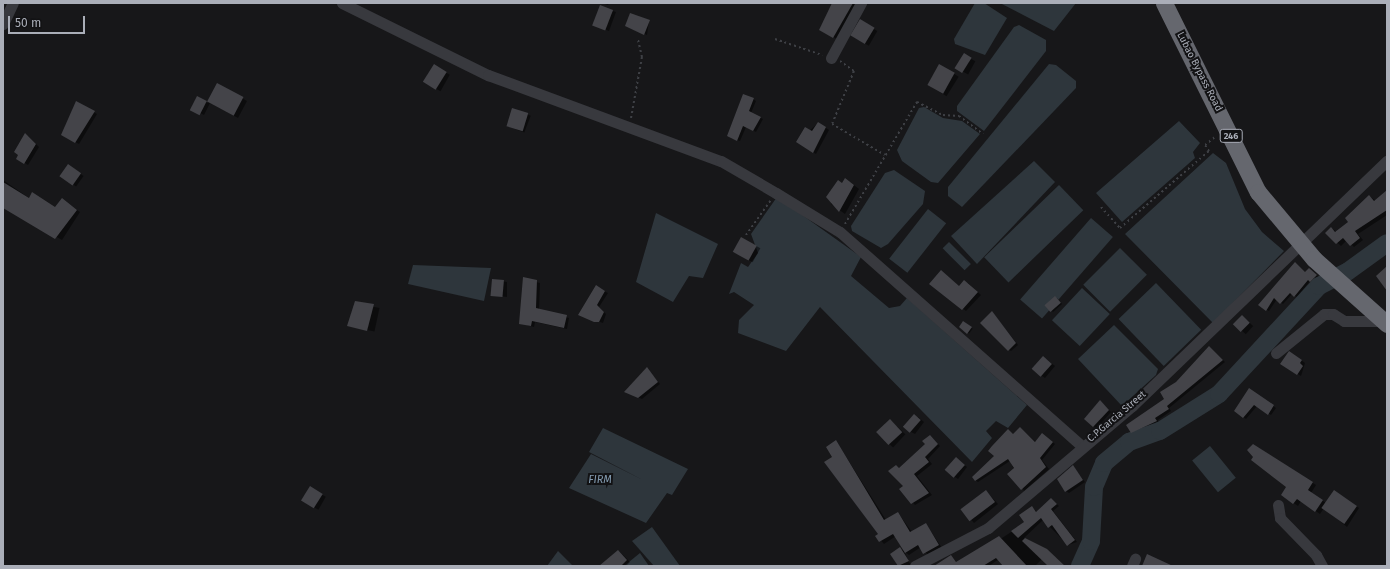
<!DOCTYPE html>
<style>
body{margin:0}
#map{position:relative;width:1390px;height:569px;overflow:hidden;background:#171719;font-family:"Fira Sans",sans-serif}
div>[style]{position:absolute}
.water>*{inset:0;background:#2e363c;transform-origin:0 0}
.shadow>*{inset:0;background:#0007;transform-origin:0 0}
.river>*{height:18px;margin:-9px;padding:0 9px;transform-origin:9px;border-radius:9px;background:#2e363c}
.building>*{inset:0;background:#444449;transform-origin:0 0}
.path>*{height:2px;margin-top:-1px;transform-origin:0;background:repeating-linear-gradient(90deg,#3e4045 0 2px,transparent 0 5px)}
.minor>*{height:11px;margin:-5.5px;padding:0 5.5px;transform-origin:5.5px;border-radius:5.5px;background:#38393e}
.highway>*{height:17px;margin:-8.5px;padding:0 8.5px;transform-origin:8.5px;border-radius:8.5px;background:#65676e}
span{translate:-50% -50%;white-space:nowrap;text-align:center;line-height:1.15;-webkit-text-stroke:4px #121214;paint-order:stroke}
.shield-label span{padding:1px 3px;background:#121214;border:1px solid;border-radius:3px;-webkit-text-stroke-width:0}
.shield-label{font-size:9px;color:#aaaeb8;font-weight:700}
.street-label{font-size:10px;color:#aaaeb8}
.water-label{font-size:11px;color:#839bb0;font-style:italic}
.frame{position:absolute;inset:0;border:4px solid #aaaeb8;pointer-events:none}
.scale{position:absolute;left:8px;top:16px;width:77px;height:18px;box-sizing:border-box;border:2px solid #aaaeb8;border-top:0;padding-left:5px;font-size:12px;line-height:14px;white-space:nowrap;color:#aaaeb8;-webkit-text-stroke:3px #121214;paint-order:stroke}
</style>
<div id="map">
<div class="water">
<i style="clip-path:polygon(975px 3px,984px 3px,1007px 18px,985px 55px,955px 44px,954px 39px)"></i>
<i style="clip-path:polygon(1000px 3px,1076px 3px,1054px 31px)"></i>
<i style="clip-path:polygon(1019px 25px,1046px 40px,1046px 51px,984px 131px,957px 111px,957px 106px,1014px 27px)"></i>
<i style="clip-path:polygon(1049px 64px,1056px 65px,1076px 81px,1076px 88px,962px 207px,948px 196px,948px 187px)"></i>
<i style="clip-path:polygon(924px 107px,943px 118px,962px 121px,980px 134px,938px 183px,931px 182px,902px 161px,897px 150px,919px 108px)"></i>
<i style="clip-path:polygon(1179px 121px,1200px 143px,1193px 152px,1195px 158px,1122px 222px,1096px 193px)"></i>
<i style="clip-path:polygon(1213px 153px,1226px 163px,1245px 209px,1262px 232px,1284px 251px,1213px 323px,1125px 234px)"></i>
<i style="clip-path:polygon(1034px 161px,1055px 182px,977px 264px,951px 236px)"></i>
<i style="clip-path:polygon(894px 170px,925px 191px,923px 204px,888px 244px,881px 248px,852px 231px,851px 226px,885px 173px)"></i>
<i style="left:1059px;top:185px;width:35px;height:104px;rotate:46deg"></i>
<i style="clip-path:polygon(777px 197px,861px 257px,851px 276px,889px 308px,900px 306px,907px 298px,1027px 405px,1008px 428px,996px 421px,986px 431px,992px 438px,972px 462px,820px 307px,786px 351px,738px 333px,739px 320px,754px 305px,734px 292px,729px 294px,741px 263px,748px 267px,758px 253px,751px 234px)"></i>
<i style="left:928px;top:209px;width:23px;height:63px;rotate:38deg"></i>
<i style="clip-path:polygon(656px 213px,718px 244px,703px 278px,689px 276px,673px 302px,636px 282px)"></i>
<i style="left:1091px;top:218px;width:29px;height:108px;rotate:41deg"></i>
<i style="left:949px;top:242px;width:31px;height:9px;rotate:45deg"></i>
<i style="left:1120px;top:248px;width:38px;height:52px;rotate:45deg"></i>
<i style="clip-path:polygon(413px 265px,491px 268px,484px 301px,408px 284px)"></i>
<i style="left:1156px;top:283px;width:65px;height:52px;rotate:46deg"></i>
<i style="left:1082px;top:288px;width:38px;height:44px;rotate:43deg"></i>
<i style="clip-path:polygon(1114px 325px,1158px 369px,1156px 375px,1122px 406px,1078px 359px)"></i>
<i style="clip-path:polygon(603px 428px,688px 469px,672px 495px,667px 493px,646px 523px,569px 488px,591px 454px,643px 480px,589px 452px)"></i>
<i style="left:1210px;top:446px;width:41px;height:23px;rotate:51deg"></i>
<i style="clip-path:polygon(652px 527px,680px 566px,654px 566px,632px 541px)"></i>
<i style="clip-path:polygon(558px 551px,573px 566px,547px 566px)"></i>
<i style="clip-path:polygon(640px 553px,649px 566px,624px 566px)"></i>
</div>
<div class="shadow">
<i style="clip-path:polygon(602px 3px,609px 3px,608px 5px)"></i>
<i style="clip-path:polygon(836px 3px,859px 3px,837px 39px,820px 30px)"></i>
<i style="clip-path:polygon(613px 11px,616px 12px,609px 31px,597px 26px)"></i>
<i style="clip-path:polygon(649px 21px,647px 35px,626px 25px)"></i>
<i style="left:860px;top:21px;width:20px;height:17px;rotate:30deg"></i>
<i style="left:964px;top:55px;width:13px;height:15px;rotate:29deg"></i>
<i style="left:940px;top:65px;width:22px;height:23px;rotate:32deg"></i>
<i style="left:434px;top:66px;width:18px;height:19px;rotate:29deg"></i>
<i style="clip-path:polygon(218px 85px,247px 101px,238px 118px,210px 103px,204px 115px,192px 109px,197px 98px,208px 103px)"></i>
<i style="clip-path:polygon(753px 99px,756px 101px,751px 113px,763px 119px,756px 132px,746px 127px,740px 141px,731px 138px)"></i>
<i style="clip-path:polygon(77px 103px,97px 114px,79px 144px,62px 135px)"></i>
<i style="left:513px;top:109px;width:19px;height:18px;rotate:21deg"></i>
<i style="clip-path:polygon(818px 123px,829px 130px,816px 154px,797px 142px)"></i>
<i style="clip-path:polygon(28px 136px,39px 147px,28px 165px,17px 158px)"></i>
<i style="left:68px;top:165px;width:19px;height:13px;rotate:35deg"></i>
<i style="clip-path:polygon(3px 180px,29px 198px,56px 208px,65px 202px,80px 212px,62px 240px,3px 206px)"></i>
<i style="clip-path:polygon(850px 182px,859px 189px,845px 214px,831px 204px,842px 184px)"></i>
<i style="clip-path:polygon(1387px 191px,1387px 215px,1358px 234px,1363px 240px,1354px 247px,1347px 240px,1341px 246px,1327px 233px,1331px 228px,1337px 232px,1350px 222px,1369px 196px,1376px 201px)"></i>
<i style="left:742px;top:238px;width:21px;height:16px;rotate:29deg"></i>
<i style="clip-path:polygon(1312px 271px,1319px 277px,1310px 281px,1297px 297px,1292px 294px,1283px 304px,1277px 299px,1269px 311px,1259px 305px)"></i>
<i style="clip-path:polygon(524px 279px,540px 283px,539px 310px,569px 318px,567px 329px,535px 322px,534px 327px,520px 323px)"></i>
<i style="clip-path:polygon(493px 280px,507px 282px,507px 297px,492px 295px)"></i>
<i style="clip-path:polygon(931px 283px,959px 287px,968px 283px,981px 295px,966px 311px)"></i>
<i style="clip-path:polygon(596px 287px,608px 293px,599px 307px,606px 314px,603px 323px,582px 316px)"></i>
<i style="clip-path:polygon(1057px 298px,1062px 304px,1053px 312px,1052px 311px)"></i>
<i style="left:356px;top:303px;width:24px;height:24px;rotate:12deg"></i>
<i style="clip-path:polygon(992px 312px,1018px 345px,1011px 351px,1009px 350px)"></i>
<i style="left:1242px;top:316px;width:15px;height:11px;rotate:42deg"></i>
<i style="left:964px;top:322px;width:11px;height:6px;rotate:38deg"></i>
<i style="clip-path:polygon(1209px 347px,1225px 362px,1169px 408px,1171px 411px,1158px 420px,1159px 423px,1132px 432px,1166px 399px)"></i>
<i style="clip-path:polygon(1293px 354px,1305px 363px,1301px 376px,1282px 364px)"></i>
<i style="clip-path:polygon(1046px 359px,1055px 366px,1045px 378px,1042px 376px)"></i>
<i style="clip-path:polygon(647px 369px,660px 384px,642px 399px,629px 393px)"></i>
<i style="clip-path:polygon(1252px 391px,1276px 408px,1271px 415px,1257px 406px,1246px 419px,1235px 411px)"></i>
<i style="clip-path:polygon(1100px 401px,1111px 412px,1097px 428px,1093px 426px)"></i>
<i style="clip-path:polygon(918px 417px,924px 422px,915px 434px,911px 432px)"></i>
<i style="left:890px;top:420px;width:21px;height:18px;rotate:43deg"></i>
<i style="clip-path:polygon(1020px 428px,1036px 442px,1045px 436px,1055px 444px,1042px 460px,1049px 469px,1024px 491px,1010px 461px,978px 482px,975px 480px)"></i>
<i style="clip-path:polygon(930px 436px,940px 446px,928px 459px,932px 464px,917px 476px,932px 495px,915px 505px,901px 489px,905px 486px,896px 466px,900px 469px,926px 444px)"></i>
<i style="clip-path:polygon(836px 441px,886px 520px,898px 513px,912px 532px,926px 524px,942px 548px,928px 555px,921px 547px,909px 555px,904px 551px,911px 566px,899px 566px,891px 554px,900px 549px,905px 551px,896px 536px,884px 544px,877px 536px,879px 534px,834px 457px)"></i>
<i style="clip-path:polygon(1257px 447px,1316px 485px,1311px 493px,1326px 503px,1337px 493px,1359px 508px,1347px 527px,1324px 508px,1320px 514px,1301px 501px,1298px 506px,1282px 495px,1288px 487px)"></i>
<i style="clip-path:polygon(959px 461px,967px 467px,958px 479px,955px 477px)"></i>
<i style="clip-path:polygon(1073px 467px,1085px 482px,1069px 493px,1066px 491px)"></i>
<i style="left:310px;top:488px;width:18px;height:15px;rotate:29deg"></i>
<i style="clip-path:polygon(986px 491px,998px 504px,974px 523px,964px 511px)"></i>
<i style="clip-path:polygon(1051px 499px,1059px 506px,1053px 511px,1077px 542px,1068px 545px,1043px 520px,1024px 538px,1050px 552px,1065px 566px,1050px 566px,1042px 559px,1035px 566px,1007px 566px,999px 559px,989px 566px,942px 566px,951px 556px,957px 563px,1002px 538px,1025px 523px,1032px 507px,1037px 512px)"></i>
<i style="clip-path:polygon(619px 551px,630px 562px,626px 566px,602px 566px)"></i>
</div>
<div class="river">
<i style="left:1080px;top:566px;width:27px;rotate:-66deg"></i>
<i style="left:1091px;top:541px;width:54px;rotate:-86.8deg"></i>
<i style="left:1094px;top:487px;width:26px;rotate:-67deg"></i>
<i style="left:1104px;top:463px;width:33px;rotate:-40deg"></i>
<i style="left:1129px;top:442px;width:33px;rotate:-20deg"></i>
<i style="left:1160px;top:431px;width:70px;rotate:-32.1deg"></i>
<i style="left:1219px;top:394px;width:147px;rotate:-47.2deg"></i>
<i style="left:1319px;top:286px;width:31px;rotate:-27deg"></i>
<i style="left:1347px;top:272px;width:49px;rotate:-35.9deg"></i>
</div>
<div class="building">
<i style="clip-path:polygon(832px 3px,853px 3px,833px 38px,819px 30px)"></i>
<i style="left:600px;top:5px;width:14px;height:22px;rotate:21deg"></i>
<i style="clip-path:polygon(630px 13px,650px 20px,644px 35px,625px 26px)"></i>
<i style="left:860px;top:19px;width:17px;height:19px;rotate:31deg"></i>
<i style="left:964px;top:53px;width:9px;height:18px;rotate:32deg"></i>
<i style="left:434px;top:64px;width:15px;height:21px;rotate:32deg"></i>
<i style="left:939px;top:64px;width:18px;height:24px;rotate:29deg"></i>
<i style="left:217px;top:83px;width:30px;height:21px;rotate:28deg"></i>
<i style="clip-path:polygon(743px 94px,754px 98px,749px 111px,761px 117px,753px 131px,743px 126px,737px 141px,727px 136px)"></i>
<i style="left:197px;top:96px;width:11px;height:16px;rotate:27deg"></i>
<i style="clip-path:polygon(76px 101px,95px 111px,75px 143px,61px 135px)"></i>
<i style="left:512px;top:108px;width:17px;height:19px;rotate:17deg"></i>
<i style="clip-path:polygon(818px 122px,826px 127px,813px 153px,796px 142px,805px 127px,812px 131px)"></i>
<i style="clip-path:polygon(25px 133px,36px 144px,24px 164px,16px 159px,18px 155px,14px 152px)"></i>
<i style="left:68px;top:164px;width:16px;height:15px;rotate:35deg"></i>
<i style="clip-path:polygon(845px 178px,854px 185px,839px 212px,826px 197px,838px 180px,842px 183px)"></i>
<i style="clip-path:polygon(3px 182px,29px 198px,32px 192px,55px 207px,62px 198px,77px 210px,55px 239px,3px 208px)"></i>
<i style="clip-path:polygon(1387px 190px,1387px 210px,1355px 231px,1360px 238px,1350px 246px,1343px 238px,1336px 244px,1325px 233px,1331px 227px,1335px 232px,1348px 222px,1345px 218px,1369px 195px,1374px 201px)"></i>
<i style="left:741px;top:237px;width:18px;height:17px;rotate:29deg"></i>
<i style="clip-path:polygon(1295px 262px,1305px 272px,1309px 268px,1317px 275px,1310px 282px,1308px 280px,1294px 297px,1290px 293px,1280px 304px,1274px 298px,1266px 311px,1258px 305px)"></i>
<i style="clip-path:polygon(1387px 266px,1387px 291px,1376px 276px)"></i>
<i style="clip-path:polygon(941px 270px,959px 286px,964px 280px,978px 292px,962px 310px,929px 284px)"></i>
<i style="clip-path:polygon(523px 277px,537px 280px,536px 308px,567px 315px,564px 328px,532px 321px,531px 326px,519px 324px)"></i>
<i style="left:492px;top:279px;width:12px;height:17px;rotate:5deg"></i>
<i style="clip-path:polygon(596px 285px,605px 291px,597px 305px,604px 312px,599px 322px,594px 322px,578px 315px)"></i>
<i style="left:1055px;top:296px;width:9px;height:14px;rotate:49deg"></i>
<i style="clip-path:polygon(355px 301px,374px 304px,367px 331px,347px 326px)"></i>
<i style="clip-path:polygon(992px 311px,1016px 343px,1008px 351px,980px 323px)"></i>
<i style="left:1242px;top:315px;width:11px;height:13px;rotate:45deg"></i>
<i style="clip-path:polygon(963px 321px,972px 327px,967px 334px,959px 327px)"></i>
<i style="clip-path:polygon(1209px 346px,1223px 360px,1167px 406px,1169px 409px,1155px 418px,1157px 421px,1131px 433px,1126px 425px,1164px 399px,1160px 392px,1176px 382px)"></i>
<i style="clip-path:polygon(1289px 351px,1302px 360px,1300px 363px,1303px 366px,1297px 375px,1280px 364px)"></i>
<i style="left:1043px;top:356px;width:12px;height:17px;rotate:42deg"></i>
<i style="clip-path:polygon(647px 367px,658px 382px,638px 398px,624px 392px)"></i>
<i style="clip-path:polygon(1249px 388px,1274px 405px,1268px 415px,1254px 405px,1243px 418px,1234px 411px)"></i>
<i style="clip-path:polygon(1100px 400px,1109px 410px,1093px 427px,1084px 419px)"></i>
<i style="left:914px;top:414px;width:9px;height:17px;rotate:41deg"></i>
<i style="left:890px;top:419px;width:18px;height:19px;rotate:47deg"></i>
<i style="clip-path:polygon(1020px 427px,1035px 442px,1042px 433px,1053px 442px,1040px 458px,1046px 467px,1021px 490px,1007px 474px,1014px 468px,1008px 459px,975px 481px,972px 477px,994px 456px,988px 451px,992px 446px,1008px 429px,1013px 434px)"></i>
<i style="clip-path:polygon(930px 435px,938px 444px,925px 457px,929px 462px,914px 474px,929px 493px,911px 504px,899px 489px,903px 486px,888px 471px,896px 465px,899px 468px,925px 444px,922px 441px)"></i>
<i style="clip-path:polygon(836px 440px,884px 520px,898px 512px,910px 532px,926px 523px,939px 545px,923px 554px,918px 545px,905px 553px,893px 534px,879px 542px,875px 536px,878px 534px,824px 462px,832px 457px,826px 447px)"></i>
<i style="clip-path:polygon(1253px 444px,1313px 482px,1308px 490px,1323px 500px,1315px 512px,1297px 499px,1293px 504px,1281px 495px,1286px 487px,1251px 460px,1253px 457px,1247px 450px)"></i>
<i style="left:956px;top:457px;width:12px;height:17px;rotate:42deg"></i>
<i style="clip-path:polygon(1073px 465px,1083px 480px,1065px 492px,1057px 479px)"></i>
<i style="left:310px;top:486px;width:15px;height:17px;rotate:32deg"></i>
<i style="left:986px;top:490px;width:15px;height:32px;rotate:53deg"></i>
<i style="left:1334px;top:490px;width:28px;height:22px;rotate:35deg"></i>
<i style="clip-path:polygon(1051px 498px,1057px 504px,1051px 509px,1075px 540px,1067px 546px,1052px 525px,1048px 528px,1041px 518px,1018px 538px,1011px 531px,1024px 522px,1019px 515px,1032px 506px,1036px 512px)"></i>
<i style="clip-path:polygon(999px 536px,1027px 566px,1003px 566px,996px 558px,983px 566px,934px 566px,951px 555px,956px 562px)"></i>
<i style="clip-path:polygon(1025px 538px,1047px 549px,1065px 566px,1048px 566px,1022px 541px)"></i>
<i style="clip-path:polygon(900px 547px,909px 561px,898px 566px,890px 554px)"></i>
<i style="clip-path:polygon(618px 550px,627px 560px,621px 566px,599px 566px)"></i>
<i style="clip-path:polygon(1147px 554px,1173px 566px,1142px 566px)"></i>
</div>
<div class="path">
<i style="left:775px;top:39px;width:50px;rotate:18.8deg"></i>
<i style="left:840px;top:61px;width:17px;rotate:36deg"></i>
<i style="left:854px;top:71px;width:57px;rotate:112.5deg"></i>
<i style="left:832px;top:124px;width:61px;rotate:30.3deg"></i>
<i style="left:631px;top:118px;width:62px;rotate:-79.8deg"></i>
<i style="left:642px;top:57px;width:18px;rotate:-103deg"></i>
<i style="left:1101px;top:207px;width:28px;rotate:48deg"></i>
<i style="left:1120px;top:228px;width:118px;rotate:-40.9deg"></i>
<i style="left:1209px;top:151px;width:7px;rotate:-124deg"></i>
<i style="left:1205px;top:145px;width:14px;rotate:-39deg"></i>
<i style="left:845px;top:224px;width:142px;rotate:-59.5deg"></i>
<i style="left:917px;top:102px;width:29px;rotate:27deg"></i>
<i style="left:943px;top:115px;width:16px;rotate:4deg"></i>
<i style="left:959px;top:116px;width:30px;rotate:37deg"></i>
<i style="left:746px;top:235px;width:43px;rotate:-54.5deg"></i>
</div>
<div class="minor">
<i style="left:342px;top:3px;width:163px;rotate:26.3deg"></i>
<i style="left:488px;top:75px;width:248px;rotate:20.3deg"></i>
<i style="left:721px;top:161px;width:64px;rotate:30.2deg"></i>
<i style="left:776px;top:193px;width:75px;rotate:31.4deg"></i>
<i style="left:840px;top:232px;width:323px;rotate:41.5deg"></i>
<i style="left:3px;top:24px;width:23px;rotate:-65deg"></i>
<i style="left:831px;top:58px;width:63px;rotate:-61.4deg"></i>
<i style="left:1276px;top:353px;width:62px;rotate:-39.1deg"></i>
<i style="left:1324px;top:314px;width:9px"></i>
<i style="left:1333px;top:314px;width:13px;rotate:32deg"></i>
<i style="left:1344px;top:321px;width:36px"></i>
<i style="left:1278px;top:505px;width:13px;rotate:81deg"></i>
<i style="left:1280px;top:518px;width:52px;rotate:45.8deg"></i>
<i style="left:1316px;top:555px;width:13px;rotate:61deg"></i>
<i style="left:915px;top:566px;width:82px;rotate:-27.5deg"></i>
<i style="left:988px;top:528px;width:189px;rotate:-40.3deg"></i>
<i style="left:1132px;top:406px;width:354px;rotate:-43.9deg"></i>
<i style="left:1132px;top:566px;width:8px;rotate:-67deg"></i>
</div>
<div class="highway">
<i style="left:1164px;top:3px;width:211px;rotate:63.6deg"></i>
<i style="left:1258px;top:192px;width:87px;rotate:50.1deg"></i>
<i style="left:1314px;top:259px;width:98px;rotate:41.7deg"></i>
</div>
<div class="shield-label">
<span style="left:1231px;top:136px">246</span>
</div>
<div class="street-label">
<span style="left:1199px;top:72px;rotate:63deg">Lubao Bypass Road</span>
<span style="left:1117px;top:417px;rotate:-40deg">C.P.Garcia Street</span>
</div>
<div class="water-label">
<span style="left:600px;top:480px">FIRM</span>
</div>
<div class="frame"></div>
<div class="scale">50 m</div>
</div>
